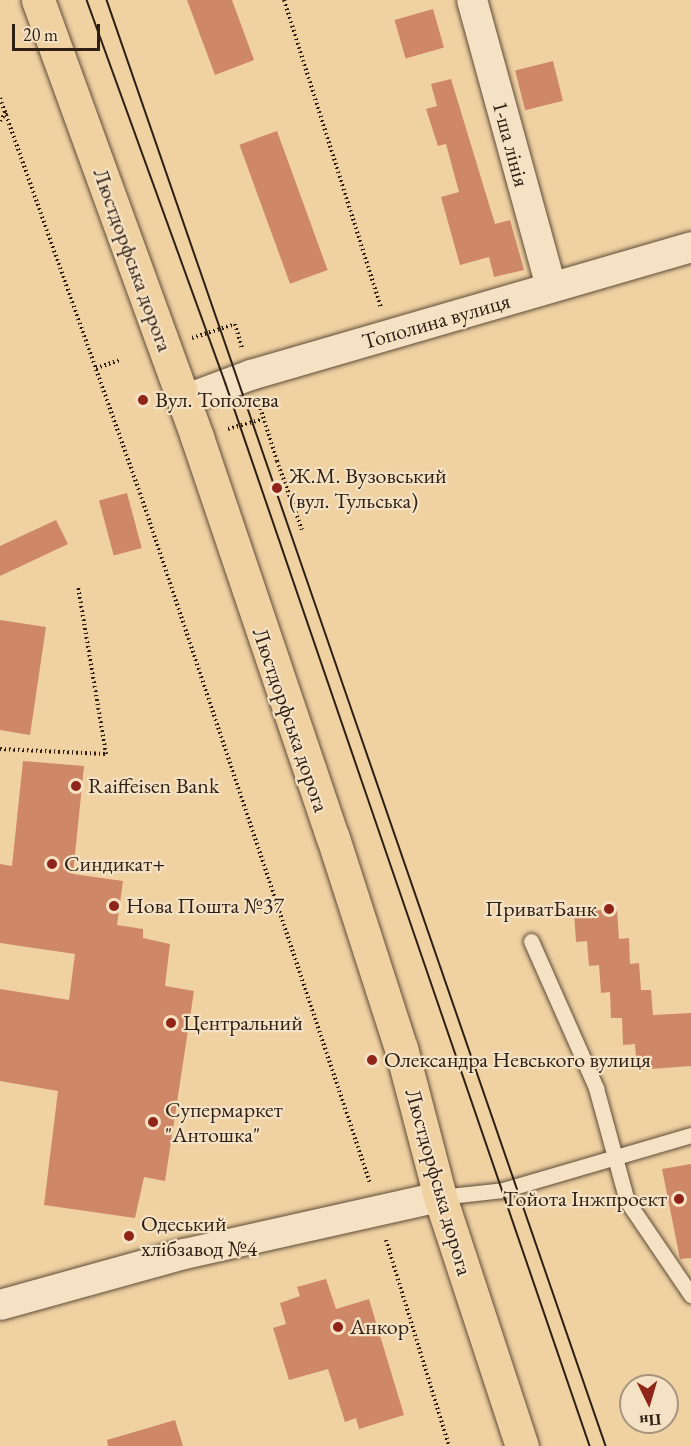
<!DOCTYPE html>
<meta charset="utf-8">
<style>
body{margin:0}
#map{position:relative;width:691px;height:1446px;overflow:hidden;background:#efd1a2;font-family:"EB Garamond",serif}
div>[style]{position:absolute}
.building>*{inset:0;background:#ce8867;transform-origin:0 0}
.path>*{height:4px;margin-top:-2px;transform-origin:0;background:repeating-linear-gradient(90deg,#2f2015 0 1.5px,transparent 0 4.5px)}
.roads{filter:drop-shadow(0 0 2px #5f4c38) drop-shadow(0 0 2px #5f4c38)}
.lane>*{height:15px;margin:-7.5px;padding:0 7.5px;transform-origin:7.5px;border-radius:7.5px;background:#f5e1c3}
.street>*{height:30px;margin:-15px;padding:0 15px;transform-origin:15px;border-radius:15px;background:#f5e1c3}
.primary>*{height:33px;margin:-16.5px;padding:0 16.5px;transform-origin:16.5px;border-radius:16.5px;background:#efd1a2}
.tram>*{height:1.5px;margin:-0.75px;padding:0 0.75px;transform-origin:0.75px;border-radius:0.75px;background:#2f2015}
.dots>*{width:16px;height:16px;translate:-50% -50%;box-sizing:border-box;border:3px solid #f5e1c3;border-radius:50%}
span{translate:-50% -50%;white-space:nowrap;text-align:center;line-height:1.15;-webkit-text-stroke:4.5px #f5e1c3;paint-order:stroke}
.street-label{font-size:22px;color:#2f2015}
.poi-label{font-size:22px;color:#2f2015}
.left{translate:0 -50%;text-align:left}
.right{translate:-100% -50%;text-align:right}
.north{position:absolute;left:619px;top:1374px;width:60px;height:60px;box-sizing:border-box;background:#f5e1c3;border:2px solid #a6947d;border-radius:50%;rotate:175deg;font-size:16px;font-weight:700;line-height:24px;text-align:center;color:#2f2015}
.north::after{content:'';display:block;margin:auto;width:21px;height:27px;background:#8f2418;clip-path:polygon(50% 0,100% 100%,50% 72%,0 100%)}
.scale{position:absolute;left:12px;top:24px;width:88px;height:27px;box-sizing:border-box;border:3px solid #2f2015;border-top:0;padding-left:8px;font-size:18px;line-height:21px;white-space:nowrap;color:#2f2015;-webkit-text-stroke:4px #f5e1c3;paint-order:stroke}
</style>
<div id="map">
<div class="building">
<i style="clip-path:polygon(187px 0,232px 0,254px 60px,215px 75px)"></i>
<i style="left:433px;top:9px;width:40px;height:40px;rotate:74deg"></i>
<i style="left:553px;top:61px;width:41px;height:39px;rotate:76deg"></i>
<i style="clip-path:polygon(451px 79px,495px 224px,510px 220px,524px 270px,494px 277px,489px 257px,460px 265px,441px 197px,459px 192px,446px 144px,438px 146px,426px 109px,437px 106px,431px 84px)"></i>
<i style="left:277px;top:131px;width:148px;height:40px;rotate:70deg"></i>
<i style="left:127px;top:493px;width:57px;height:29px;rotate:75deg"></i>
<i style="clip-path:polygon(56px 520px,68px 544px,0 576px,0 546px)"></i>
<i style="clip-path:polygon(0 620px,46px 627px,30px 735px,0 730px)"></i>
<i style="clip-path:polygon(23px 761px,84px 766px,73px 874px,123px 881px,117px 925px,143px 929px,143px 938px,170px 944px,165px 986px,194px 991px,165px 1181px,144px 1177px,135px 1218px,44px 1205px,58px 1091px,0 1081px,0 989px,69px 1000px,75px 954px,0 943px,0 864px,12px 866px)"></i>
<i style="clip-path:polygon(617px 909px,619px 939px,629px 938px,630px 964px,639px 963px,641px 990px,651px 990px,653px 1015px,691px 1013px,691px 1066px,637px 1070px,635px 1044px,623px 1045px,622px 1018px,611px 1018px,610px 992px,601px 993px,599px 965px,589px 966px,587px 941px,576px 942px,574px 912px)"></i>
<i style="clip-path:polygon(691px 1164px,691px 1258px,680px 1259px,662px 1169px)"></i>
<i style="clip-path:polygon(326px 1279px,336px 1309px,369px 1299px,404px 1415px,359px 1429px,356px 1418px,345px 1422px,328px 1369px,289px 1380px,273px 1328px,286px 1324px,280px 1303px,300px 1296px,297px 1287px)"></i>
<i style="clip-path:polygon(175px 1420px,183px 1446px,108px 1446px,107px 1440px)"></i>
</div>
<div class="path">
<i style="left:284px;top:0;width:323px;rotate:72.5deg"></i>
<i style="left:0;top:98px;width:419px;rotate:70.5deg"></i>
<i style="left:140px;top:493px;width:727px;rotate:71.57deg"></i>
<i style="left:0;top:121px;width:12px;rotate:-55deg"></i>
<i style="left:192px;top:338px;width:45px;rotate:-18deg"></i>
<i style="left:235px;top:324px;width:25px;rotate:74deg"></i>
<i style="left:96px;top:368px;width:26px;rotate:-18deg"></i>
<i style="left:259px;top:404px;width:60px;rotate:72.5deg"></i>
<i style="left:228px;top:429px;width:36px;rotate:-16deg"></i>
<i style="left:277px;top:461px;width:73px;rotate:70.1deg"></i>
<i style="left:0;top:749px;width:106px;rotate:2.7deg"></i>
<i style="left:106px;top:754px;width:170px;rotate:-99.5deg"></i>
<i style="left:386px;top:1240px;width:215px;rotate:73deg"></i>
</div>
<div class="roads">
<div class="lane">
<i style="left:531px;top:941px;width:161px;rotate:66.1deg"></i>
<i style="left:596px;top:1088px;width:117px;rotate:74.7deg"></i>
<i style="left:627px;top:1201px;width:114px;rotate:55.8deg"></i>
<i style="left:440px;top:1197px;width:63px;rotate:-6.3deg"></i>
<i style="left:503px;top:1190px;width:196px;rotate:-16.3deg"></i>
</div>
<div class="street">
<i style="left:472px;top:0;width:298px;rotate:74.6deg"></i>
<i style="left:184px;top:400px;width:72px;rotate:-20.5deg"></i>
<i style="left:251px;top:375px;width:458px;rotate:-16.2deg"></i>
<i style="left:0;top:1305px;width:191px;rotate:-15.5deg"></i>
<i style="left:184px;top:1254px;width:262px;rotate:-12.6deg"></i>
</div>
<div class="primary">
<i style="left:38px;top:0;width:465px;rotate:70deg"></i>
<i style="left:197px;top:437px;width:423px;rotate:71.3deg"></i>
<i style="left:333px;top:838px;width:221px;rotate:72.1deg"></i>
<i style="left:401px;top:1048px;width:154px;rotate:75.3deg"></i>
<i style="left:440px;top:1197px;width:262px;rotate:71.8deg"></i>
</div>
</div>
<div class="tram">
<i style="left:87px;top:0;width:408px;rotate:70.1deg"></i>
<i style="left:226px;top:384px;width:1123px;rotate:71.08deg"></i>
<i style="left:107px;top:0;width:1530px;rotate:70.96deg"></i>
</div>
<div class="dots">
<i style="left:143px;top:400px;background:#8f2418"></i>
<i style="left:277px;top:488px;background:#8f2418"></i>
<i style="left:76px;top:786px;background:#8f2418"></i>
<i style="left:52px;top:864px;background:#8f2418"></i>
<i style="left:114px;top:906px;background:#8f2418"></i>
<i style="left:609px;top:909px;background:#8f2418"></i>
<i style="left:171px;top:1023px;background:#8f2418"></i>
<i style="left:372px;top:1060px;background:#8f2418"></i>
<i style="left:153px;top:1122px;background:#8f2418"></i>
<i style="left:679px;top:1199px;background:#8f2418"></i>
<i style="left:129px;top:1236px;background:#8f2418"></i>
<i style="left:338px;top:1327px;background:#8f2418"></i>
</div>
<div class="street-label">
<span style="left:511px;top:144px;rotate:75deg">1-ша лінія</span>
<span style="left:133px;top:260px;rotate:70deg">Люстдорфська дорога</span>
<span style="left:436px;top:321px;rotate:-16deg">Тополина вулиця</span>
<span style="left:291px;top:720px;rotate:71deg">Люстдорфська дорога</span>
<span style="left:439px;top:1182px;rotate:74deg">Люстдорфська дорога</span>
</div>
<div class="poi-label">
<span class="left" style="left:155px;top:400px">Вул. Тополева</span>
<span class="left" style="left:289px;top:488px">Ж.М. Вузовський<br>(вул. Тульська)</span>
<span class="left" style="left:88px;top:786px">Raiffeisen Bank</span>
<span class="left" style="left:64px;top:864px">Синдикат+</span>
<span class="left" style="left:126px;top:906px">Нова Пошта №37</span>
<span class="right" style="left:597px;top:909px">ПриватБанк</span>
<span class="left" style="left:183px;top:1023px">Центральний</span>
<span class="left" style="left:384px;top:1060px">Олександра Невського вулиця</span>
<span class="left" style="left:165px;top:1122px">Супермаркет<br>"Антошка"</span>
<span class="right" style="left:667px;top:1199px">Тойота Інжпроект</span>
<span class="left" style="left:141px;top:1236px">Одеський<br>хлібзавод №4</span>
<span class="left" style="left:350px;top:1327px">Анкор</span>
</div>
<div class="north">Пн</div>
<div class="scale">20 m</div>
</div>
